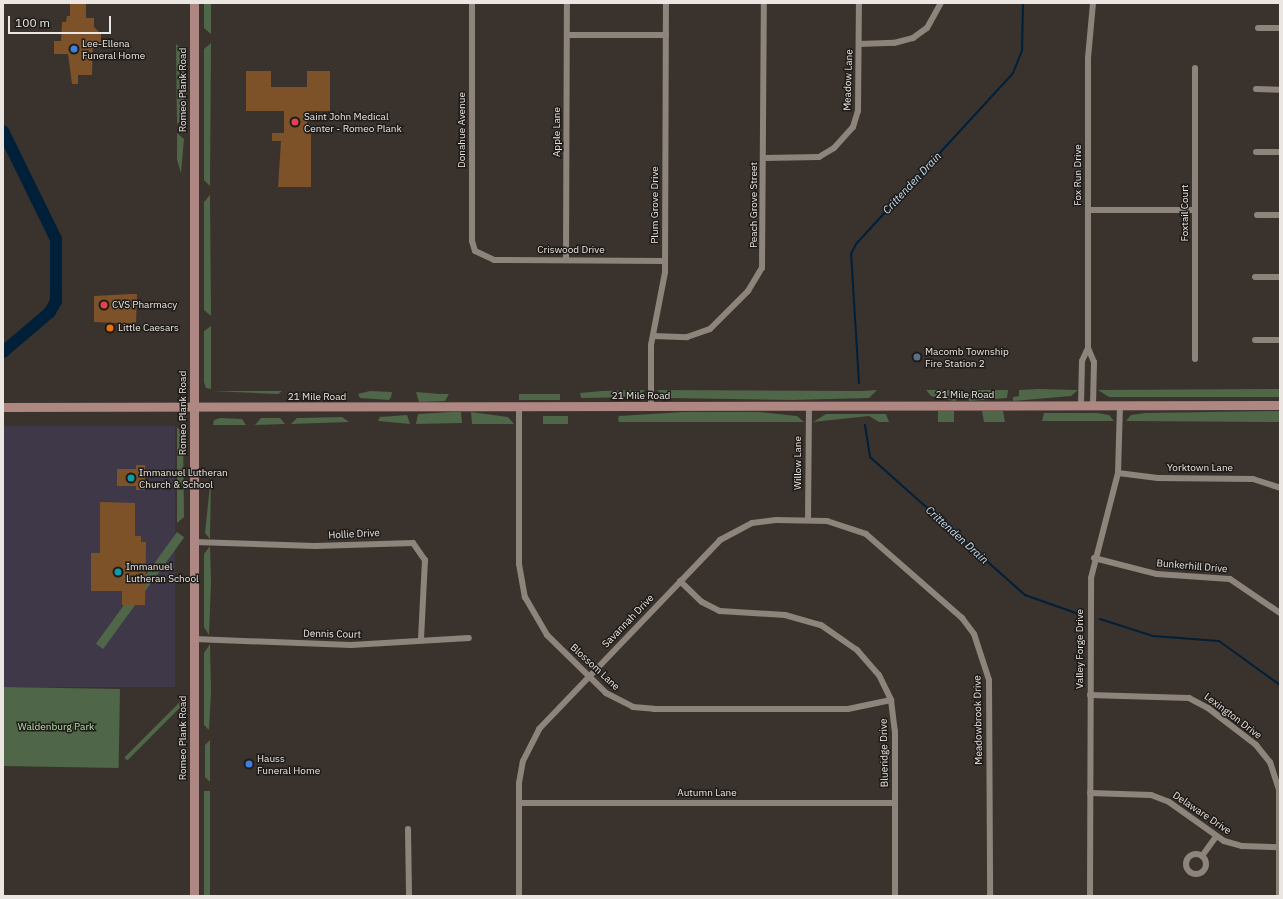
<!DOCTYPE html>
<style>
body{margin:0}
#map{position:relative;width:1283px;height:899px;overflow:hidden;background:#3a322c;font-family:"IBM Plex Sans",sans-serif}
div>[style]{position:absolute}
.education>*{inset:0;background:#3f3849;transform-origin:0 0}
.green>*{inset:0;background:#4f6648;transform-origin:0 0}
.stream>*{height:2px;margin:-1px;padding:0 1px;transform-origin:1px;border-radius:1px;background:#001f39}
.river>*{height:12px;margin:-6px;padding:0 6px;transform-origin:6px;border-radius:6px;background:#001f39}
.building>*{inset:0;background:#7d5229}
.street>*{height:6px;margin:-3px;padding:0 3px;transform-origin:3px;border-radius:3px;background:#8d847c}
.street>.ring{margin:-3px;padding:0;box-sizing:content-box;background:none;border:6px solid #8d847c;border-radius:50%}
.secondary>*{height:9px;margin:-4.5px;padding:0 4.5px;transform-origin:4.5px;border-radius:4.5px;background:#ae8782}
.dots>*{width:11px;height:11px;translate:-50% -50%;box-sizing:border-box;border:2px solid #1e1b18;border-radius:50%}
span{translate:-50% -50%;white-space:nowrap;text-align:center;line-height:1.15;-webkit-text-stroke:3px #1e1b18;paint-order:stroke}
.poi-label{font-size:10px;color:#ebe6e2}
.left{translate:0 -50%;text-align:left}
.street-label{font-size:10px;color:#ebe6e2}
.park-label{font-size:10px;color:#ace29c}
.water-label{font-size:11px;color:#c4dff7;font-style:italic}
.frame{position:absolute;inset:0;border:4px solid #ebe6e2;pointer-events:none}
.scale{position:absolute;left:8px;top:16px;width:103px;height:18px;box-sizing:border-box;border:2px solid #ebe6e2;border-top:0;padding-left:5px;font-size:12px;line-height:14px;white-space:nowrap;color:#ebe6e2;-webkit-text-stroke:3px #1e1b18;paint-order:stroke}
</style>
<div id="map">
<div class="education">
<i style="left:3px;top:426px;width:172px;height:261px"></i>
</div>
<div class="green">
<i style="clip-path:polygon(204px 3px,211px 3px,211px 34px,204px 28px)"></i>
<i style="clip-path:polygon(211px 43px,210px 186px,204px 180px,204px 49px)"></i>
<i style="clip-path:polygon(176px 44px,184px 52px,184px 117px,177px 124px)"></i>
<i style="clip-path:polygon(177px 133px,184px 139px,181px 173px,177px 160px)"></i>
<i style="clip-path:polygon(210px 195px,211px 316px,204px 310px,204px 202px)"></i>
<i style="clip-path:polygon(211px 326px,211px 389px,206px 388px,204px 382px,204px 331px)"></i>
<i style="clip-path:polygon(1280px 389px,1280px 397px,1109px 397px,1098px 390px)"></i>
<i style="clip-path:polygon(645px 390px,638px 397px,581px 398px,580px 393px,602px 391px)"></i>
<i style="clip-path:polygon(657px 390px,861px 391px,877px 390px,869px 398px,792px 400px,667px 398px)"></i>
<i style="clip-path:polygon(926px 390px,963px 390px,963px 398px,954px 401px,931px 396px)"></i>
<i style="clip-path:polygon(975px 390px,1008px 390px,1007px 398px,969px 401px,968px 394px,975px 394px)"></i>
<i style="clip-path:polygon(1019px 390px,1039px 389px,1078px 390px,1071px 396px,1013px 401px,1013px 397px,1019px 396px)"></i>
<i style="clip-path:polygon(213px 391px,282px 391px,278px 394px)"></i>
<i style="clip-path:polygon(370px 391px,392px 392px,391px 397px,389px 400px,360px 398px,358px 394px)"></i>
<i style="clip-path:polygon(416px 392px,440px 394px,449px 394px,445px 401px,419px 402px)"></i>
<i style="left:519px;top:394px;width:41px;height:6px"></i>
<i style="left:938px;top:411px;width:16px;height:11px"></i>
<i style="clip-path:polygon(982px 411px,1003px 411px,1005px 422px,984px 422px)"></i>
<i style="clip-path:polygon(1280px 411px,1280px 422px,1126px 421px,1131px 415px,1145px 413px)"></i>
<i style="clip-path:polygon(452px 412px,461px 412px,462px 423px,416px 424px,418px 414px)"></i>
<i style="clip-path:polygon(471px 412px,508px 417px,514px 424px,472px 424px)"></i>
<i style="clip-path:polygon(683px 412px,759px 412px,797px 416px,804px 422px,619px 422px,618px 419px,619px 416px)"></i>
<i style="clip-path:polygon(1044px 413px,1097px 413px,1109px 415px,1114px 421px,1042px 421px)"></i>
<i style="clip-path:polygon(826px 414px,886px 414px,889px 422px,879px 422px,869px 416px,813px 422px)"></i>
<i style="clip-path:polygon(407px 415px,410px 424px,378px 421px,380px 417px)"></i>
<i style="left:543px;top:416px;width:25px;height:8px"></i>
<i style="clip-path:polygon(342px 417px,349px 422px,291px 424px,297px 418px)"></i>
<i style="clip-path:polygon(220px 418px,242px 419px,246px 425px,213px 425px,214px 420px)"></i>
<i style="clip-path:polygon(261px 418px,280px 418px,285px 424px,255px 425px)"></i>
<i style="clip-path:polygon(177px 427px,183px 433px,184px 517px,177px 523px)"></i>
<i style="clip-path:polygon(211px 476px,210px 539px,205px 533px)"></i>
<i style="left:177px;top:532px;width:9px;height:138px;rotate:36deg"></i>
<i style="clip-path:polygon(210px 546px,211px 582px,209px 635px,204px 627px,204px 554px)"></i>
<i style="clip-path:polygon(210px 644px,211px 692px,209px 730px,204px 725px,204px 653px)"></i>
<i style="left:3px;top:687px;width:117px;height:79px;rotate:1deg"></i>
<i style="left:181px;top:701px;width:4px;height:80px;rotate:45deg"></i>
<i style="clip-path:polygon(210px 740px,210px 782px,205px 777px,205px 745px)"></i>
<i style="left:210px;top:791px;width:105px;height:6px;rotate:90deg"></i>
</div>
<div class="stream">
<i style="left:859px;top:383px;width:129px;rotate:-93.5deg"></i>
<i style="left:851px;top:254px;width:11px;rotate:-63deg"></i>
<i style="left:856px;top:244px;width:232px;rotate:-47.4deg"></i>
<i style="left:1013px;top:73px;width:24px;rotate:-68deg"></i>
<i style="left:1022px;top:51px;width:48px;rotate:-88.8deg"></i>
<i style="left:865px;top:425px;width:32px;rotate:81deg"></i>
<i style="left:870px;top:457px;width:208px;rotate:41.7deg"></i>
<i style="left:1025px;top:595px;width:57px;rotate:19.4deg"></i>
<i style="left:1100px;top:619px;width:56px;rotate:17.8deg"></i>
<i style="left:1153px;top:636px;width:66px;rotate:4.3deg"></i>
<i style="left:1219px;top:641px;width:75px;rotate:35.8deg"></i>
</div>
<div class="river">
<i style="left:3px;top:131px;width:120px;rotate:63.9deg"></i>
<i style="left:56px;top:239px;width:62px;rotate:90deg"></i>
<i style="left:56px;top:301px;width:13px;rotate:119deg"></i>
<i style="left:50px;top:312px;width:62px;rotate:139.6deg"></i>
</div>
<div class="building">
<i style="clip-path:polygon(70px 4px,86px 4px,86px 18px,94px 18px,94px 27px,101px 34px,101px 44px,93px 44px,92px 75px,78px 75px,78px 84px,72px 84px,68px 54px,54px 54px,54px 41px,61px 41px,62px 22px,66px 22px,67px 16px,70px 16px)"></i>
<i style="clip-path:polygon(246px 71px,271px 71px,271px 87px,307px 87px,307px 71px,330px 71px,330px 111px,307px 111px,307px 134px,311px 134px,311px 187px,278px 187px,281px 141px,272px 141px,272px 133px,284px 133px,284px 111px,246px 111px)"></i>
<i style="clip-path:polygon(131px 294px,137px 294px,136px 324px,94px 322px,94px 296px)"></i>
<i style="clip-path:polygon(136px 465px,145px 465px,145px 490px,136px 490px,136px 486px,117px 486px,117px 469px,136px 469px)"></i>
<i style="clip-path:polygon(100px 502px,135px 503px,135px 536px,141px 536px,141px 542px,146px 542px,145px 605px,122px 605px,122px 591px,91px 591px,91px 553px,100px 553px)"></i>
</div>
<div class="street">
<i style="left:472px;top:3px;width:238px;rotate:90deg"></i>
<i style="left:472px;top:241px;width:10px;rotate:73deg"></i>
<i style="left:475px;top:251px;width:21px;rotate:25deg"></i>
<i style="left:494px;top:260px;width:171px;rotate:0.3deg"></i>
<i style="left:1258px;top:28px;width:22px"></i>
<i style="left:567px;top:35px;width:99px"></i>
<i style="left:859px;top:44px;width:35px;rotate:-2deg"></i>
<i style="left:894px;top:43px;width:20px;rotate:-15deg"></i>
<i style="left:913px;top:38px;width:17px;rotate:-36deg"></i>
<i style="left:927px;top:28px;width:29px;rotate:-61deg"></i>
<i style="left:1256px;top:89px;width:24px;rotate:2deg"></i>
<i style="left:1256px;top:152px;width:24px"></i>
<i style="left:764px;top:158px;width:55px;rotate:-1deg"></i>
<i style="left:819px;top:157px;width:17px;rotate:-31deg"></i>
<i style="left:834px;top:148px;width:28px;rotate:-48deg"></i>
<i style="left:853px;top:127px;width:17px;rotate:-73deg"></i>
<i style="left:858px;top:111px;width:108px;rotate:-89.5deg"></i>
<i style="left:1088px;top:210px;width:107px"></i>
<i style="left:1257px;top:215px;width:23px"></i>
<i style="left:566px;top:260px;width:257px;rotate:-89.8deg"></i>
<i style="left:1255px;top:277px;width:25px"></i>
<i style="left:653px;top:336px;width:34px;rotate:2deg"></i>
<i style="left:687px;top:337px;width:24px;rotate:-19deg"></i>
<i style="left:710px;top:329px;width:54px;rotate:-45deg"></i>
<i style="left:748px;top:291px;width:27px;rotate:-59deg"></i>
<i style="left:762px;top:268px;width:265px;rotate:-89.6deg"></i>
<i style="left:1255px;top:340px;width:25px"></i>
<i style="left:1088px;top:348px;width:15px;rotate:67deg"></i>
<i style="left:1094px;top:362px;width:44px;rotate:91.3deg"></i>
<i style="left:1195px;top:359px;width:291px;rotate:-90deg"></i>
<i style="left:1081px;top:405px;width:44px;rotate:-88.7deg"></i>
<i style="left:1082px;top:361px;width:14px;rotate:-65deg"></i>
<i style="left:1088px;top:348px;width:290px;rotate:-90deg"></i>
<i style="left:1088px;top:58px;width:55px;rotate:-84.8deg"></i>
<i style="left:519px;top:407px;width:157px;rotate:90deg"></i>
<i style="left:519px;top:564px;width:34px;rotate:80deg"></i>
<i style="left:525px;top:597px;width:44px;rotate:59.9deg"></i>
<i style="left:547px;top:635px;width:83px;rotate:44.5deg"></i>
<i style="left:606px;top:693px;width:30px;rotate:27deg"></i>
<i style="left:633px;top:707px;width:21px;rotate:5deg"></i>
<i style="left:654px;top:709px;width:194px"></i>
<i style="left:848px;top:709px;width:44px;rotate:-11.8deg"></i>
<i style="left:651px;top:407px;width:62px;rotate:-90deg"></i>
<i style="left:651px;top:345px;width:74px;rotate:-79.1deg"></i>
<i style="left:665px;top:272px;width:269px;rotate:-89.8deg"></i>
<i style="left:1118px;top:473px;width:40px;rotate:7.1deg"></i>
<i style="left:1158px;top:478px;width:95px;rotate:0.6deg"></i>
<i style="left:1253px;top:479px;width:28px;rotate:18deg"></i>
<i style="left:808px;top:520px;width:114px;rotate:-89.5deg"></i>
<i style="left:194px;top:542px;width:121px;rotate:1.9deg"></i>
<i style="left:315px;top:546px;width:98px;rotate:-1.8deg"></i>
<i style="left:413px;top:543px;width:21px;rotate:55deg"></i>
<i style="left:425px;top:560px;width:79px;rotate:92.9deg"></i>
<i style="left:1094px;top:558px;width:65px;rotate:14.3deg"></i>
<i style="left:1157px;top:574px;width:73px;rotate:3.9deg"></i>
<i style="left:1230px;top:579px;width:60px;rotate:34.2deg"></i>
<i style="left:680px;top:581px;width:30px;rotate:44deg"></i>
<i style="left:702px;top:602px;width:20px;rotate:27deg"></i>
<i style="left:720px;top:611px;width:65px;rotate:3.5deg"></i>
<i style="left:785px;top:615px;width:37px;rotate:16deg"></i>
<i style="left:821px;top:625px;width:44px;rotate:34.8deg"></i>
<i style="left:857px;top:650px;width:33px;rotate:49deg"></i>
<i style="left:879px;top:675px;width:28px;rotate:64deg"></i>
<i style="left:891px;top:700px;width:31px;rotate:83deg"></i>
<i style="left:895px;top:731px;width:165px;rotate:90deg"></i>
<i style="left:194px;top:639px;width:157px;rotate:2.2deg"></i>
<i style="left:351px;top:645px;width:118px;rotate:-3.4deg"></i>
<i style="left:1090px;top:695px;width:99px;rotate:1.7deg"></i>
<i style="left:1189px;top:698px;width:21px;rotate:28deg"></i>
<i style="left:1208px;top:708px;width:61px;rotate:37.6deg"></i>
<i style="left:1256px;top:745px;width:22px;rotate:51deg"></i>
<i style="left:1270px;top:762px;width:28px;rotate:72deg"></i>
<i style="left:1279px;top:789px;width:107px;rotate:90deg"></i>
<i style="left:1090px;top:793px;width:61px;rotate:1.9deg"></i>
<i style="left:1151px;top:795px;width:19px;rotate:21deg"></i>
<i style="left:1169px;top:802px;width:67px;rotate:35.3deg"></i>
<i style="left:1224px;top:841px;width:19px;rotate:16deg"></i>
<i style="left:1242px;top:846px;width:37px;rotate:2deg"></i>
<i style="left:519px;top:803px;width:376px"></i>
<i style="left:408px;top:829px;width:67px;rotate:89.1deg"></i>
<i class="ring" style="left:1186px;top:854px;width:14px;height:14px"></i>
<i style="left:1202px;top:856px;width:24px;rotate:-54deg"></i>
<i style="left:519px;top:896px;width:113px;rotate:-90deg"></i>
<i style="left:519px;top:783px;width:22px;rotate:-80deg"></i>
<i style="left:523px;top:761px;width:36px;rotate:-63deg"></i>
<i style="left:539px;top:729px;width:262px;rotate:-46.2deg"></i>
<i style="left:720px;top:540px;width:36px;rotate:-28deg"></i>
<i style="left:752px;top:523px;width:24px;rotate:-7deg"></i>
<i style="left:776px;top:520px;width:51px;rotate:1.1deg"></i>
<i style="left:827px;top:521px;width:41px;rotate:18.4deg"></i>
<i style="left:866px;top:534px;width:128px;rotate:41.2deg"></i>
<i style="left:962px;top:618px;width:20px;rotate:53deg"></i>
<i style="left:974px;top:634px;width:48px;rotate:71.9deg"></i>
<i style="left:989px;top:680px;width:216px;rotate:89.7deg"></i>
<i style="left:1090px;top:896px;width:318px;rotate:-89.8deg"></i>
<i style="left:1091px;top:578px;width:108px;rotate:-75.6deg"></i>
<i style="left:1118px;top:473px;width:67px;rotate:-88.3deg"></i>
</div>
<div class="secondary">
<i style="left:3px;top:407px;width:1277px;rotate:-0.09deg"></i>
<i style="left:194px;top:896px;width:893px;rotate:-90deg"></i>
</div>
<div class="dots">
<i style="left:74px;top:49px;background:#3f7fe0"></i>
<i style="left:295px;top:122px;background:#e0444e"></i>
<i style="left:104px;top:305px;background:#e0444e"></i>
<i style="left:110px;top:328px;background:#e8710a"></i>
<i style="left:917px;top:357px;background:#5c6f8a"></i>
<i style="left:131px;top:478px;background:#0f9aa8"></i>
<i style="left:118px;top:572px;background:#0f9aa8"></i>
<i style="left:249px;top:764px;background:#3f7fe0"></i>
</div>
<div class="poi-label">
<span class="left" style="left:82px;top:49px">Lee-Ellena<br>Funeral Home</span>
<span class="left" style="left:304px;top:122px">Saint John Medical<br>Center - Romeo Plank</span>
<span class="left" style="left:112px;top:305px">CVS Pharmacy</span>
<span class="left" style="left:118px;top:328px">Little Caesars</span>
<span class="left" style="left:925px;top:357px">Macomb Township<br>Fire Station 2</span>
<span class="left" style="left:139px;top:478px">Immanuel Lutheran<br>Church &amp; School</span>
<span class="left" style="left:126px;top:572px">Immanuel<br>Lutheran School</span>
<span class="left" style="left:257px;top:764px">Hauss<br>Funeral Home</span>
</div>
<div class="street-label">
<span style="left:848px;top:80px;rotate:-88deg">Meadow Lane</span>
<span style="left:183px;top:90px;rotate:-90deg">Romeo Plank Road</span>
<span style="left:462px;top:130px;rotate:-90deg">Donahue Avenue</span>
<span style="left:557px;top:132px;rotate:-90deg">Apple Lane</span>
<span style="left:1078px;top:175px;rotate:-90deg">Fox Run Drive</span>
<span style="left:655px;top:205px;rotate:-90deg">Plum Grove Drive</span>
<span style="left:754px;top:205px;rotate:-90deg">Peach Grove Street</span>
<span style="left:1185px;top:213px;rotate:-90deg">Foxtail Court</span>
<span style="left:571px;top:250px">Criswood Drive</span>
<span style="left:965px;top:395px">21 Mile Road</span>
<span style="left:641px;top:396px">21 Mile Road</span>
<span style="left:317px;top:397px">21 Mile Road</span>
<span style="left:183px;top:413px;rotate:-90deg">Romeo Plank Road</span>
<span style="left:798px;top:463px;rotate:-90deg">Willow Lane</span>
<span style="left:1200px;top:468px">Yorktown Lane</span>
<span style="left:354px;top:534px;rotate:-3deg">Hollie Drive</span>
<span style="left:1192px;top:566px;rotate:5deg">Bunkerhill Drive</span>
<span style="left:628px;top:621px;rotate:-46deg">Savannah Drive</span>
<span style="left:332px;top:634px;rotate:1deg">Dennis Court</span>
<span style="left:1080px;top:649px;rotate:-90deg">Valley Forge Drive</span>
<span style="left:595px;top:667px;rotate:43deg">Blossom Lane</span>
<span style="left:1233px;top:716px;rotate:37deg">Lexington Drive</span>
<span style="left:978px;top:720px;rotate:-91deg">Meadowbrook Drive</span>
<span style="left:183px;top:738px;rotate:-90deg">Romeo Plank Road</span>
<span style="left:884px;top:753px;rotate:-91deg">Blueridge Drive</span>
<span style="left:707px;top:793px">Autumn Lane</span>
<span style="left:1202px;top:813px;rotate:34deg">Delaware Drive</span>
</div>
<div class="park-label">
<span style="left:56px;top:727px">Waldenburg Park</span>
</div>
<div class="water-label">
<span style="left:912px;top:183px;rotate:-47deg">Crittenden Drain</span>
<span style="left:957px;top:535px;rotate:42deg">Crittenden Drain</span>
</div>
<div class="frame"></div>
<div class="scale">100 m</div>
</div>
